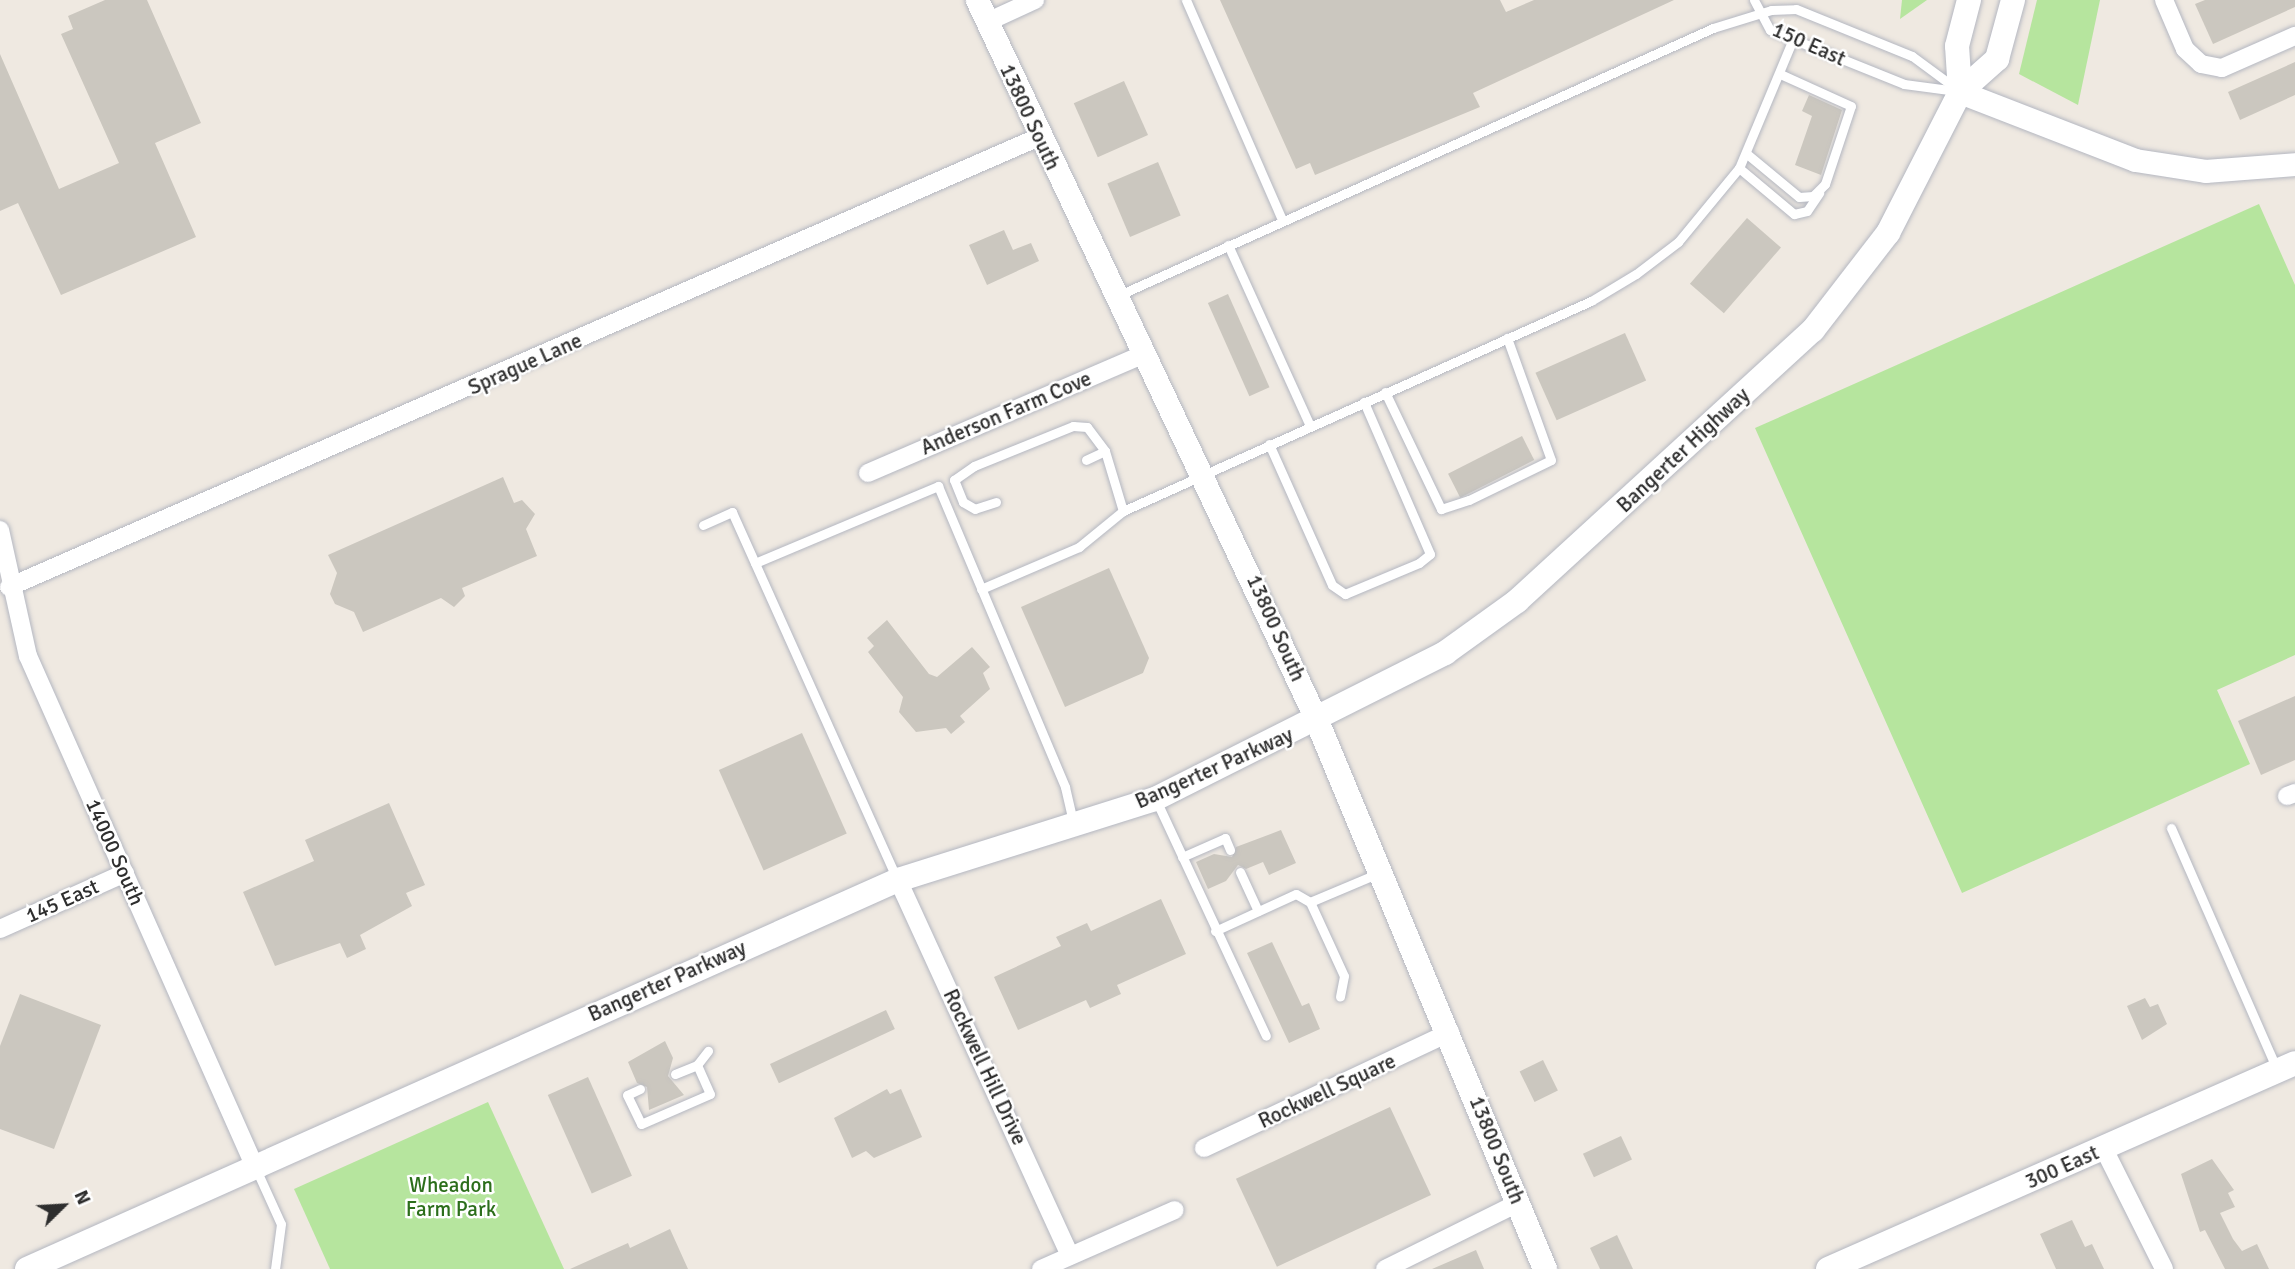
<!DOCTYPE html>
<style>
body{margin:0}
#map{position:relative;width:2295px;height:1269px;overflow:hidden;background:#efe9e1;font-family:Signika,sans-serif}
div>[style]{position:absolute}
.green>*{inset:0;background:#b6e59e}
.building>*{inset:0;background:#cbc7bf;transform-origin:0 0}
.roads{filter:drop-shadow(0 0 2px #b4b7c1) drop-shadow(0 0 2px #b4b7c1)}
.service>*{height:9px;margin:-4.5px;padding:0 4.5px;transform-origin:4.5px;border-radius:4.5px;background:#fff}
.minor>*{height:18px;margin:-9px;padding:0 9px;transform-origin:9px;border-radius:9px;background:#fff}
.tertiary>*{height:23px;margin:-11.5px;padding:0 11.5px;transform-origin:11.5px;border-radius:11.5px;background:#fff}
.secondary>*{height:24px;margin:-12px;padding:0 12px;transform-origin:12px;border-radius:12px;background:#fff}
span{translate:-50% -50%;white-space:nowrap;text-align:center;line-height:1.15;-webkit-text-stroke:5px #fff;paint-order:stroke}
.street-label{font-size:21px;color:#2e2e2e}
.park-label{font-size:21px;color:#2c6e1b}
.north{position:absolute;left:28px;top:1171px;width:70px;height:70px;-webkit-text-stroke:5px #fff;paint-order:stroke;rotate:66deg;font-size:19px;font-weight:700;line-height:28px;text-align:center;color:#2e2e2e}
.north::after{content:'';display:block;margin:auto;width:24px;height:32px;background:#2e2e2e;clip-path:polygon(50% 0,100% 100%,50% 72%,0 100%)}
</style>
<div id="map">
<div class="green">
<i style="clip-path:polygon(1902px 0,1927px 0,1900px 19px)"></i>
<i style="clip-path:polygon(2037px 0,2100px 0,2078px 105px,2019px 74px)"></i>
<i style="clip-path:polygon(2259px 204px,2295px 285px,2295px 655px,2217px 690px,2250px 764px,1962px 893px,1755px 428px)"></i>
<i style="clip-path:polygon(488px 1102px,564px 1269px,330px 1269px,294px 1189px)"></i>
</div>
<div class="building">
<i style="clip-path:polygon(105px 0,147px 0,201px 123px,155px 143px,196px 237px,61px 295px,18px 203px,0 211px,0 54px,59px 189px,119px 163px,61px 34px,73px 29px,68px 16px)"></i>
<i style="clip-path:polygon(1220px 0,1500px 0,1506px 12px,1534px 0,1674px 0,1473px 93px,1480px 107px,1315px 175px,1310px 163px,1296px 169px)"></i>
<i style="clip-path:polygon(2205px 0,2295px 0,2295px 7px,2213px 44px,2195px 4px)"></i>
<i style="clip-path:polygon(2295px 62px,2295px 95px,2240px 120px,2228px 92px)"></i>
<i style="left:1124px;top:81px;width:59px;height:55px;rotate:66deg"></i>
<i style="clip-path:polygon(1809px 95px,1842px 110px,1821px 175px,1795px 165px,1812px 116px,1802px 111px)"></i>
<i style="left:1158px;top:162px;width:58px;height:55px;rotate:67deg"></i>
<i style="left:1747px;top:218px;width:45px;height:87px;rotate:41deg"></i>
<i style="clip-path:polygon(1004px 230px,1013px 250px,1031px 243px,1039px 261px,987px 285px,969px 245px)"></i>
<i style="left:1228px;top:294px;width:102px;height:22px;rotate:66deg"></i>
<i style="left:1625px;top:333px;width:52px;height:98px;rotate:66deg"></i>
<i style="left:1522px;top:436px;width:27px;height:83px;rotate:63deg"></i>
<i style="clip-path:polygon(503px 477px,514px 503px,522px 500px,535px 514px,526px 529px,537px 556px,462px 588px,465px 596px,454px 607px,441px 598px,363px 632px,354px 612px,335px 604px,330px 594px,337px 573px,328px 555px)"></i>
<i style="clip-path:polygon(1109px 568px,1149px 658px,1143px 673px,1065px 707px,1021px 607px)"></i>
<i style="clip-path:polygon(887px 620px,929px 674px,937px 677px,972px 647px,990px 667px,983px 673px,990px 689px,960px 716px,965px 722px,951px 734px,946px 728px,916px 732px,899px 712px,903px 697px,868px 652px,874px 646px,867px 638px)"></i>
<i style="clip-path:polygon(2295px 696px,2295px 760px,2261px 775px,2238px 721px)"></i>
<i style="left:802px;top:733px;width:110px;height:91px;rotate:66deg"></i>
<i style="clip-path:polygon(389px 803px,425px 885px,406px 893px,412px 906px,360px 935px,366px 949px,347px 958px,340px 943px,275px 966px,243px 892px,314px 861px,305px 840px)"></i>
<i style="clip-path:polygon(1281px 830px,1296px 863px,1269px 875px,1263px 862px,1246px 869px,1238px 865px,1226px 881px,1208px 889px,1196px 862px,1214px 854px,1232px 857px,1236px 847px)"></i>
<i style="clip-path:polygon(1161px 899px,1186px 954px,1117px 985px,1121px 994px,1090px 1008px,1086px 1000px,1018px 1030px,994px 977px,1061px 946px,1056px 937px,1087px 923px,1091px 931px)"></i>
<i style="clip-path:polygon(1272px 942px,1302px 1006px,1309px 1003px,1320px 1029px,1289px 1043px,1247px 953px)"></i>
<i style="clip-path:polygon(20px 994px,101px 1025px,54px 1149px,0 1129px,0 1046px)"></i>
<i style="clip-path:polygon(2145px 998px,2150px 1007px,2158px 1004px,2167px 1024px,2142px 1040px,2127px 1006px)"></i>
<i style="left:886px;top:1010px;width:21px;height:128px;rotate:65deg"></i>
<i style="clip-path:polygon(665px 1041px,673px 1058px,668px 1076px,684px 1095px,649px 1110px,647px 1087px,637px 1083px,628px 1062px)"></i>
<i style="left:1543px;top:1060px;width:34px;height:26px;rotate:64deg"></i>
<i style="left:588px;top:1077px;width:108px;height:44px;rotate:66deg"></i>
<i style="clip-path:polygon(887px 1089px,890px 1094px,901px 1089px,922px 1137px,874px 1158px,866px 1151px,852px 1158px,834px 1118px)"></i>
<i style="left:1390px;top:1107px;width:97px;height:170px;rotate:65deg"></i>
<i style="left:1621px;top:1136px;width:26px;height:42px;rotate:65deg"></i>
<i style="clip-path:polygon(2212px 1159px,2234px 1190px,2228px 1193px,2235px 1207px,2220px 1213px,2233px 1239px,2242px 1251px,2257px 1244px,2269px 1269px,2225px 1269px,2205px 1230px,2200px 1232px,2181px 1174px)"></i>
<i style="clip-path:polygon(2072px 1220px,2085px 1247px,2092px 1244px,2104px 1269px,2056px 1269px,2040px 1234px)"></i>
<i style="clip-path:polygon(670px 1229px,688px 1269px,570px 1269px,628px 1243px,630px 1248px)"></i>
<i style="clip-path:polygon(1617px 1235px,1633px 1269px,1600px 1269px,1590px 1248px)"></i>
<i style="clip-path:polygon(1476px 1250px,1484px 1269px,1432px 1269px)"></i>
</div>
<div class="roads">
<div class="service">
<i style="left:1186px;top:0;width:240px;rotate:66.4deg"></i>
<i style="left:1754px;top:0;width:34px;rotate:62deg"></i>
<i style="left:1770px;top:30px;width:144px;rotate:21.9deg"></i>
<i style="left:1904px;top:84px;width:53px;rotate:7.5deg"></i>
<i style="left:1747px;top:154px;width:67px;rotate:39.6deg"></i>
<i style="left:1799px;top:197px;width:14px;rotate:-4deg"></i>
<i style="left:1813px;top:196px;width:17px;rotate:-45deg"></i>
<i style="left:1825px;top:184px;width:82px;rotate:-71.6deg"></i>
<i style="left:1851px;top:106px;width:78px;rotate:-155.7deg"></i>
<i style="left:1739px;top:168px;width:72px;rotate:39.9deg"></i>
<i style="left:1794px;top:214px;width:13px;rotate:-13deg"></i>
<i style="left:1807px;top:211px;width:22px;rotate:-56deg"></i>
<i style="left:1228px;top:245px;width:199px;rotate:65.6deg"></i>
<i style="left:1117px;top:296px;width:653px;rotate:-24.21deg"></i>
<i style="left:1713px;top:28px;width:61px;rotate:-17.2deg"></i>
<i style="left:1771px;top:10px;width:25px;rotate:-2deg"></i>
<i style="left:1796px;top:9px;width:125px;rotate:22.1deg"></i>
<i style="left:1912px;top:56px;width:52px;rotate:36.4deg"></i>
<i style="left:1385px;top:392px;width:130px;rotate:64.4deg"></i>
<i style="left:1441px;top:509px;width:29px;rotate:-18deg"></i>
<i style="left:1469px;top:500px;width:91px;rotate:-26deg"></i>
<i style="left:1551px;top:460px;width:130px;rotate:-109.8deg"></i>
<i style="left:1269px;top:444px;width:154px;rotate:65.9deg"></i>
<i style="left:1332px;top:585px;width:16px;rotate:35deg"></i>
<i style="left:1345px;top:594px;width:80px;rotate:-22.7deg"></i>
<i style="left:1419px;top:563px;width:14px;rotate:-39deg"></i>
<i style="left:1430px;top:554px;width:166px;rotate:-113.5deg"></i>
<i style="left:1105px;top:451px;width:63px;rotate:73.3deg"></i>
<i style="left:996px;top:502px;width:22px;rotate:162deg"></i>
<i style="left:975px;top:509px;width:14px;rotate:-150deg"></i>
<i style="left:963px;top:502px;width:24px;rotate:-112deg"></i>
<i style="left:954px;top:480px;width:24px;rotate:-35deg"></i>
<i style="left:974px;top:466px;width:107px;rotate:-22deg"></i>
<i style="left:1073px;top:426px;width:14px;rotate:4deg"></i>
<i style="left:1087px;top:427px;width:30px;rotate:53deg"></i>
<i style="left:1105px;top:451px;width:21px;rotate:155deg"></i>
<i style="left:703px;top:525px;width:32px;rotate:-24deg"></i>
<i style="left:732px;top:512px;width:400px;rotate:65.8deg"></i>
<i style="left:755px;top:563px;width:199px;rotate:-22.8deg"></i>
<i style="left:938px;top:486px;width:327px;rotate:67.1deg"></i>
<i style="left:1065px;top:787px;width:36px;rotate:77deg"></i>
<i style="left:981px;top:589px;width:107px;rotate:-23.2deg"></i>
<i style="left:1079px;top:547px;width:57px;rotate:-39.3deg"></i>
<i style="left:1123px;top:511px;width:513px;rotate:-24.17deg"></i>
<i style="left:1591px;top:301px;width:52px;rotate:-31deg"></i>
<i style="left:1636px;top:274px;width:53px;rotate:-37.3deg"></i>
<i style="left:1678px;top:242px;width:96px;rotate:-50.5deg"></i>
<i style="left:1739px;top:168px;width:140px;rotate:-67.3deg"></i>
<i style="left:1156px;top:800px;width:260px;rotate:65deg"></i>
<i style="left:2171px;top:828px;width:263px;rotate:66.3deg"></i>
<i style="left:1182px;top:857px;width:47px;rotate:-23.8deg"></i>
<i style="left:1225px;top:838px;width:13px;rotate:67deg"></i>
<i style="left:1240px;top:872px;width:43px;rotate:65.2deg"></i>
<i style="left:1310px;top:902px;width:81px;rotate:65.3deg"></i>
<i style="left:1344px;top:976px;width:21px;rotate:101deg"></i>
<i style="left:1215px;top:931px;width:89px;rotate:-24.6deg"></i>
<i style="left:1296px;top:894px;width:16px;rotate:30deg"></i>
<i style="left:1310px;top:902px;width:75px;rotate:-22.8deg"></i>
<i style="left:675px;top:1074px;width:24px;rotate:-22deg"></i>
<i style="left:697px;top:1065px;width:18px;rotate:-52deg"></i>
<i style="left:640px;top:1089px;width:14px;rotate:155deg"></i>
<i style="left:627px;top:1095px;width:32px;rotate:64deg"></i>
<i style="left:641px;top:1124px;width:75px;rotate:-23.5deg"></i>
<i style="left:710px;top:1094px;width:32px;rotate:-114deg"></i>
<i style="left:256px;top:1169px;width:60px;rotate:65.6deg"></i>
<i style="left:281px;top:1224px;width:45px;rotate:97.6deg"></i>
</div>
<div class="minor">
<i style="left:2164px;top:0;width:53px;rotate:66.8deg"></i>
<i style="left:2185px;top:49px;width:22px;rotate:43deg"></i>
<i style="left:2201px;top:64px;width:21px;rotate:11deg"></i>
<i style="left:2222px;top:68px;width:80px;rotate:-23.7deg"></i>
<i style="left:987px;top:22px;width:53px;rotate:-24.6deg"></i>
<i style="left:868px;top:473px;width:301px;rotate:-23.3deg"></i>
<i style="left:0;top:530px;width:129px;rotate:77.5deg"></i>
<i style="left:28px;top:656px;width:557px;rotate:66.06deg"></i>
<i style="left:9px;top:587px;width:1124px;rotate:-23.6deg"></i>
<i style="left:2287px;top:796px;width:9px;rotate:-21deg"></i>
<i style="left:898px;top:880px;width:413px;rotate:65.4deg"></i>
<i style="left:0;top:929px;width:137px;rotate:-24.1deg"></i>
<i style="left:1204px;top:1148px;width:272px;rotate:-25.2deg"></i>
<i style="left:2104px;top:1149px;width:134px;rotate:63.4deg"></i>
<i style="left:1041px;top:1269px;width:146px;rotate:-23.8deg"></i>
<i style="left:1385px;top:1269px;width:148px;rotate:-26.4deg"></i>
</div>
<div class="tertiary">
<i style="left:977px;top:0;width:797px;rotate:64.75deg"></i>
<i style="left:1960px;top:92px;width:188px;rotate:21.2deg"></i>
<i style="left:2135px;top:160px;width:71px;rotate:8.9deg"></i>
<i style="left:2205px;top:171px;width:90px;rotate:-4.4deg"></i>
</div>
<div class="secondary">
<i style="left:1960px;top:92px;width:46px;rotate:-93.7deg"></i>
<i style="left:1957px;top:46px;width:48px;rotate:-75.4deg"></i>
<i style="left:1317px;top:721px;width:594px;rotate:67.41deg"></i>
<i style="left:27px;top:1269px;width:954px;rotate:-24.07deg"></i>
<i style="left:898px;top:880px;width:269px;rotate:-17.5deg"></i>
<i style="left:1155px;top:799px;width:325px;rotate:-26.7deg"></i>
<i style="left:1445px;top:653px;width:89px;rotate:-35.8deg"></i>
<i style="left:1517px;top:601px;width:401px;rotate:-42.5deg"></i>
<i style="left:1813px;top:330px;width:123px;rotate:-52.3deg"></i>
<i style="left:1888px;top:233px;width:158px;rotate:-62.9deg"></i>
<i style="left:1960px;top:92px;width:50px;rotate:-41.7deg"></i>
<i style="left:1997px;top:59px;width:61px;rotate:-74.8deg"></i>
<i style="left:1828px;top:1269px;width:510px;rotate:-23.8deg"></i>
</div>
</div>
<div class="street-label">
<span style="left:1809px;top:44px;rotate:24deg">150 East</span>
<span style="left:1030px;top:117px;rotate:65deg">13800 South</span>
<span style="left:525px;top:364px;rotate:-24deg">Sprague Lane</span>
<span style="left:1006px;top:413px;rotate:-23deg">Anderson Farm Cove</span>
<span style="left:1683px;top:450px;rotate:-43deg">Bangerter Highway</span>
<span style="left:1276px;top:628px;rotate:66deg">13800 South</span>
<span style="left:1214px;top:768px;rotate:-24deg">Bangerter Parkway</span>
<span style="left:115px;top:852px;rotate:66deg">14000 South</span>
<span style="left:62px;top:901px;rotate:-24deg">145 East</span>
<span style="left:667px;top:981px;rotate:-24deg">Bangerter Parkway</span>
<span style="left:985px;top:1067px;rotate:65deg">Rockwell Hill Drive</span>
<span style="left:1327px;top:1091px;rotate:-25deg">Rockwell Square</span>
<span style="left:1497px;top:1150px;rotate:68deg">13800 South</span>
<span style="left:2062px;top:1167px;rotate:-24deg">300 East</span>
</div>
<div class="park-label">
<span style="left:451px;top:1197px">Wheadon<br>Farm Park</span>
</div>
<div class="north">N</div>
</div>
